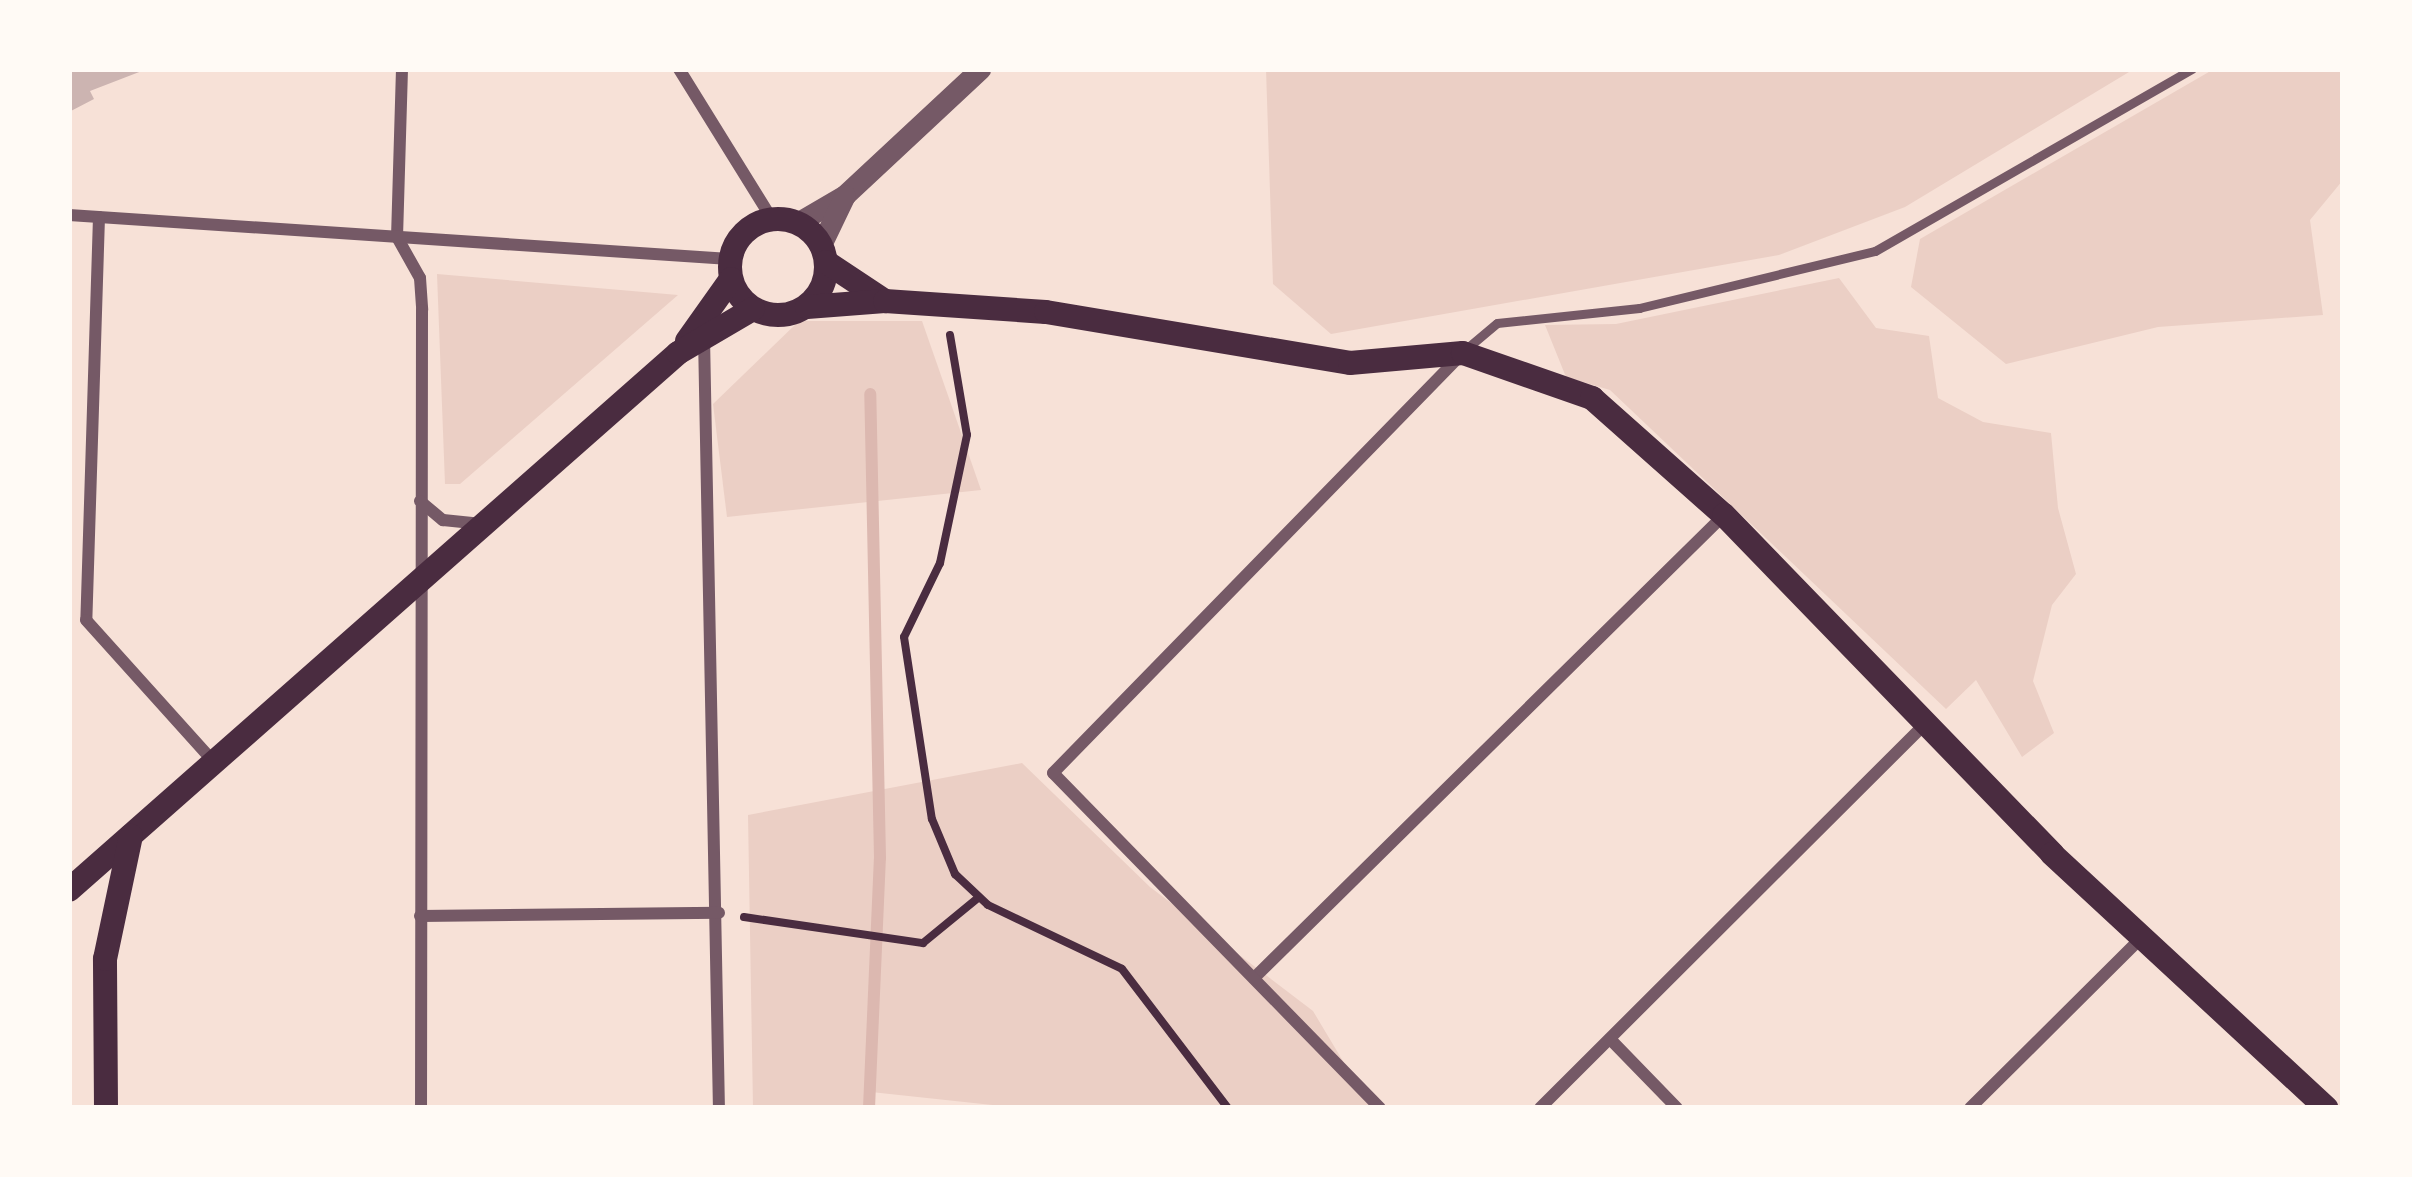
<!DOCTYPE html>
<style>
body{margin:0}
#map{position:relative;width:2412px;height:1177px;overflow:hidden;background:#f7e1d7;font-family:Raleway,sans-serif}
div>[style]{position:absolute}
.green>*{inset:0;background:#ebcfc5}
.stream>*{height:12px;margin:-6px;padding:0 6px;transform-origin:6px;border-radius:6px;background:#dcb8b0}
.building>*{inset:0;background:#ccb4b1}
.path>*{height:8px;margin:-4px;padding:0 4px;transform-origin:4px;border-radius:4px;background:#4a2c40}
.service>*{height:9px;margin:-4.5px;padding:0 4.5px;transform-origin:4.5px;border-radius:4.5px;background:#755966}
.minor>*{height:12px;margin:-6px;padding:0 6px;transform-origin:6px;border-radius:6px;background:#755966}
.tertiary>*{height:21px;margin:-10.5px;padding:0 10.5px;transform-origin:10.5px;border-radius:10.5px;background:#755966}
.secondary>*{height:24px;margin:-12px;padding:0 12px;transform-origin:12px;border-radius:12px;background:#4a2c40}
.secondary>.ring{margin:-12px;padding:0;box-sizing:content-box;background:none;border:24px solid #4a2c40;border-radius:50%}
span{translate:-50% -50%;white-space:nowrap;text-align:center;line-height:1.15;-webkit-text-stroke:9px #fffaf5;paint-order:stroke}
.frame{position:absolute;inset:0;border:72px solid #fffaf5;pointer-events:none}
</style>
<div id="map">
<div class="green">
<i style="clip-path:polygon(1266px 69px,2134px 69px,1905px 207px,1779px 255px,1331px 334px,1273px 284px)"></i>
<i style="clip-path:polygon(2214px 69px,2343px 69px,2343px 180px,2310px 220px,2323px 315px,2158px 327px,2006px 364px,1911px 287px,1920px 239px)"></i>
<i style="clip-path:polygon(437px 274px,678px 295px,460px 484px,445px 484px)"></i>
<i style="clip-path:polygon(1839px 278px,1876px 328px,1929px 336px,1938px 398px,1983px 422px,2051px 433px,2058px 508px,2076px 574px,2052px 605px,2033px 681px,2054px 733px,2022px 757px,1976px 680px,1946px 709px,1610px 390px,1566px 377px,1545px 325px,1616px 324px)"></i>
<i style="clip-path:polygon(799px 321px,922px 321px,981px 490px,727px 517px,713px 404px)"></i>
<i style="clip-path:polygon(1022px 763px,1150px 887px,1313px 1011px,1371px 1108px,1021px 1108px,871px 1092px,870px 1108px,753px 1108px,748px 815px)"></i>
</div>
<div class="stream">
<i style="left:869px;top:1108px;width:250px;rotate:-87.5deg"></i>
<i style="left:880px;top:858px;width:464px;rotate:-91.2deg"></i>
</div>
<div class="building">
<i style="clip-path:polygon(69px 69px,147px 69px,90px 91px,94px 99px,69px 112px)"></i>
</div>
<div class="path">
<i style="left:950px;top:335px;width:101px;rotate:80.4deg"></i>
<i style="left:967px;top:435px;width:131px;rotate:101.9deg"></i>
<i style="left:940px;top:563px;width:82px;rotate:115.9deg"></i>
<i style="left:904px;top:637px;width:184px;rotate:81.3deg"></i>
<i style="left:932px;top:819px;width:60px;rotate:67.3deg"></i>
<i style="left:955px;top:874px;width:45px;rotate:43.2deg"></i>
<i style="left:988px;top:905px;width:148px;rotate:25.5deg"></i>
<i style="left:1122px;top:969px;width:175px;rotate:52.7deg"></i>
<i style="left:744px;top:917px;width:181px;rotate:8.3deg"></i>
<i style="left:923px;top:943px;width:72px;rotate:-39.4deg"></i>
</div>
<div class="service">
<i style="left:1466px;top:349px;width:40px;rotate:-40deg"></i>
<i style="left:1497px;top:323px;width:143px;rotate:-6deg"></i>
<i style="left:1639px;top:308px;width:243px;rotate:-13.6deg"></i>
<i style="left:1875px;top:251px;width:366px;rotate:-29.9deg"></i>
</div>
<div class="minor">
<i style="left:402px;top:69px;width:168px;rotate:91.7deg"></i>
<i style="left:397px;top:237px;width:47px;rotate:60.7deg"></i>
<i style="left:420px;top:278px;width:32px;rotate:86deg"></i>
<i style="left:422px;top:310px;width:798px;rotate:90.07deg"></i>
<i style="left:679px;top:69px;width:176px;rotate:58.2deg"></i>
<i style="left:69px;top:215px;width:662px;rotate:3.81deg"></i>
<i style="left:99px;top:217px;width:403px;rotate:91.8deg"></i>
<i style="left:86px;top:620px;width:191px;rotate:48deg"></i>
<i style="left:704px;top:337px;width:771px;rotate:88.89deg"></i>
<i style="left:420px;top:501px;width:30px;rotate:40deg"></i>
<i style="left:443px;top:520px;width:39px;rotate:6deg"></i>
<i style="left:420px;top:916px;width:299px;rotate:-0.6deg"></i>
<i style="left:1254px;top:978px;width:658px;rotate:-44.57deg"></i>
<i style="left:1610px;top:1039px;width:96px;rotate:45.8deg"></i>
<i style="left:1380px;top:1108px;width:468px;rotate:-134.3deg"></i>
<i style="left:1053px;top:773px;width:580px;rotate:-45.7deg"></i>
<i style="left:1540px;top:1108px;width:542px;rotate:-44.93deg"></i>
<i style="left:1970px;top:1108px;width:245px;rotate:-44.8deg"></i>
</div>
<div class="tertiary">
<i style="left:797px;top:223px;width:56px;rotate:-30.3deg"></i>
<i style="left:845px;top:195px;width:185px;rotate:-43deg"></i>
<i style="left:821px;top:245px;width:55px;rotate:-64.4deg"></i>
</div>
<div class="secondary">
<i class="ring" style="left:730px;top:219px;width:72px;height:72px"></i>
<i style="left:826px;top:262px;width:71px;rotate:33.5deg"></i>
<i style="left:807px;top:307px;width:78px;rotate:-4.4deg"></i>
<i style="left:885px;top:301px;width:161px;rotate:3.9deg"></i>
<i style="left:1046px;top:312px;width:308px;rotate:9.5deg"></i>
<i style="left:1350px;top:363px;width:113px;rotate:-5.1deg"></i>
<i style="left:1463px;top:353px;width:137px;rotate:19.2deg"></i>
<i style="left:1592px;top:398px;width:176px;rotate:41.6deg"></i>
<i style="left:1724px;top:515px;width:472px;rotate:45.9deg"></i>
<i style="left:2052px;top:854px;width:374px;rotate:42.8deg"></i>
<i style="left:687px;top:341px;width:76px;rotate:-54.6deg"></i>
<i style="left:69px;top:890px;width:812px;rotate:-41.4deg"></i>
<i style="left:678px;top:353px;width:87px;rotate:-30.4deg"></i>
<i style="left:106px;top:1108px;width:149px;rotate:-90.4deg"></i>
<i style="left:105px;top:959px;width:126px;rotate:-78.1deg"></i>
</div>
<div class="frame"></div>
</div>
